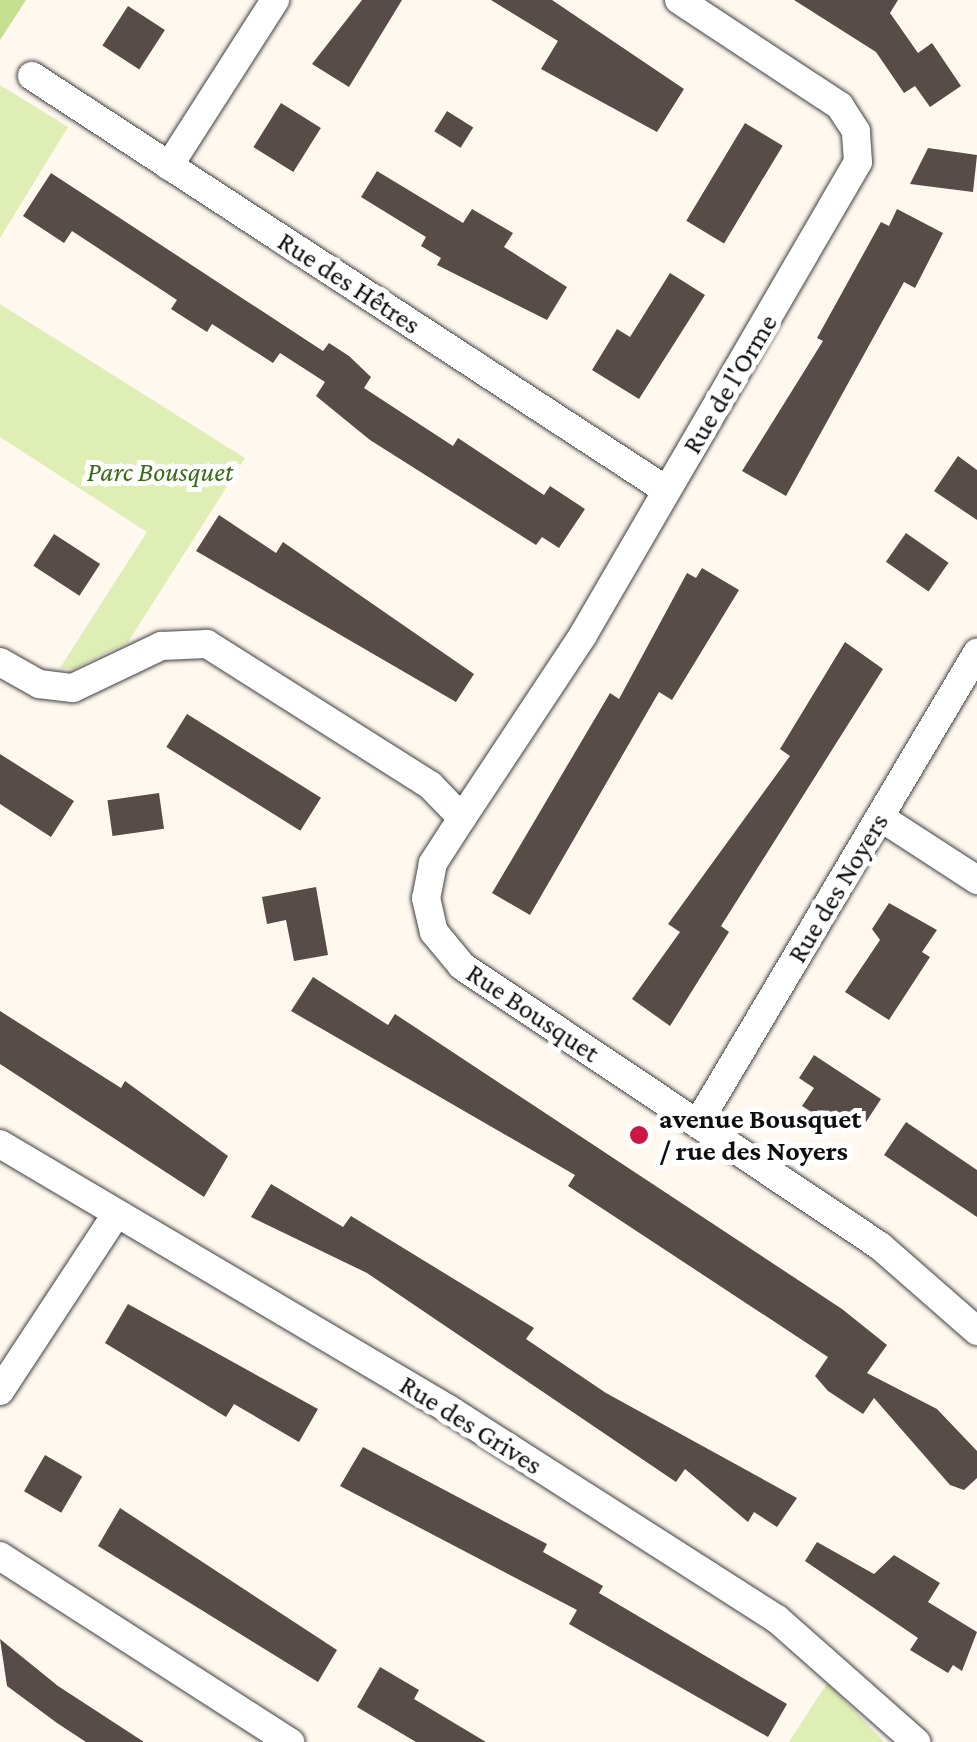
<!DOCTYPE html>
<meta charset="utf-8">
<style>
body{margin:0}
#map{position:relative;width:977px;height:1742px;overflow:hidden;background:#fff8ef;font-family:"Crimson Pro",serif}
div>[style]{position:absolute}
.green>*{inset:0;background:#deeeb4}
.forest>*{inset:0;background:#c5e091}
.building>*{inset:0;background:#584c49;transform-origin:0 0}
.roads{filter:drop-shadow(0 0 2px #414141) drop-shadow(0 0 2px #414141)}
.minor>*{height:28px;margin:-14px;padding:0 14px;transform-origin:14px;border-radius:14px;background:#fff}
.dots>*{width:28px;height:28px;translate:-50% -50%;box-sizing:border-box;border:5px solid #fff;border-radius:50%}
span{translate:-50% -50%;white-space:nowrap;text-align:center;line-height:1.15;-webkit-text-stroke:10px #fff;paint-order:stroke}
.street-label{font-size:28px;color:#0e0e0e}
.park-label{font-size:28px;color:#3a6c17;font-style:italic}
.poi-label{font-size:28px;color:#0e0e0e;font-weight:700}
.left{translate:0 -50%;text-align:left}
</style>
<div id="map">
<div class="green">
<i style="clip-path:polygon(0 85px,68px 127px,0 238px)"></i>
<i style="clip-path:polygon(0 304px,245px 458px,128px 642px,73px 669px,60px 668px,147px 532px,0 437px)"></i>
<i style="clip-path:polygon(827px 1683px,850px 1706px,884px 1742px,789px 1742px)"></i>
</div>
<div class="forest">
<i style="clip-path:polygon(0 0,26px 0,0 40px)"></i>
</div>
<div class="building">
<i style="clip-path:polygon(362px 0,402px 0,349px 87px,312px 64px)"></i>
<i style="clip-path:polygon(491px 0,552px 0,684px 89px,657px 132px,541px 69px,558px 41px)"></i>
<i style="clip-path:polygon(794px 0,898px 0,890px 13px,918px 53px,932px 43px,961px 86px,930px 107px,915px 86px,904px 93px,876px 52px)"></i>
<i style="left:128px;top:6px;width:44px;height:47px;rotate:33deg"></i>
<i style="left:281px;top:103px;width:47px;height:52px;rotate:32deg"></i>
<i style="left:447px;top:111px;width:31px;height:24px;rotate:32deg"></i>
<i style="left:745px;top:123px;width:44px;height:114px;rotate:31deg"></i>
<i style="clip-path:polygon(928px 148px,977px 155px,973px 192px,910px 184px)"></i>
<i style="clip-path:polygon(377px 171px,463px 223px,472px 209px,513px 233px,504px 247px,567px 287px,547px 320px,437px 265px,441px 258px,421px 246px,426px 237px,361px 197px)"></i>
<i style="clip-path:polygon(51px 173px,323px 351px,329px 343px,349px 356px,371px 377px,364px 388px,453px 446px,458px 438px,544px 495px,550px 486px,585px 509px,559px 548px,542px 537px,536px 545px,370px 440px,316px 396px,325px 382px,280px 353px,273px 363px,212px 324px,207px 332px,171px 309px,177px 300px,72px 231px,64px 243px,23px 216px)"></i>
<i style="clip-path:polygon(897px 209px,943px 233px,915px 288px,904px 282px,786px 496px,742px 471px,823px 341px,817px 338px,881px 222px,889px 226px)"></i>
<i style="clip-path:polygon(670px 273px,705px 295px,639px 399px,592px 370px,617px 329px,630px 337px)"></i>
<i style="clip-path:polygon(958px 456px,977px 470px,977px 520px,934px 491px)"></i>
<i style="clip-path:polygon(219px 515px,276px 553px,283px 542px,474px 674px,456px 702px,196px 551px)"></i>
<i style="left:906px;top:533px;width:52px;height:35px;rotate:35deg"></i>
<i style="left:54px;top:534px;width:55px;height:38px;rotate:33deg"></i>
<i style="clip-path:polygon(702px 568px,739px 590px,672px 700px,659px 692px,530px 915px,492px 893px,610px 693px,619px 699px,687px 573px,696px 578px)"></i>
<i style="clip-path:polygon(845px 642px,883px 669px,721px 926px,729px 932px,670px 1026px,632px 999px,680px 932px,668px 924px,790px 756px,780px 749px)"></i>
<i style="left:187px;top:714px;width:158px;height:39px;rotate:32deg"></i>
<i style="clip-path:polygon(0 754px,74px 801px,51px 837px,0 804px)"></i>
<i style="left:159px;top:793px;width:36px;height:52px;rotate:82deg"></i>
<i style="clip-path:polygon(316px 887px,328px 955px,294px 961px,286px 920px,267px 924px,262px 897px)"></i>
<i style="clip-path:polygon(889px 903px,937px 930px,922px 952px,930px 957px,889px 1020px,845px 992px,880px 940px,872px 929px)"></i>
<i style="clip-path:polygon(313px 977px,388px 1025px,395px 1014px,842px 1309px,887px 1345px,867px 1373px,937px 1409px,977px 1451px,977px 1478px,964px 1490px,950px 1485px,874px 1398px,863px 1414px,828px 1391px,815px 1376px,828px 1357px,568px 1186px,575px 1175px,291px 1011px)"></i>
<i style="clip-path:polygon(0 1011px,121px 1088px,125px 1081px,228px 1156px,204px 1197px,0 1064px)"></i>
<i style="clip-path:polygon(814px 1055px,881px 1099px,866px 1122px,854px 1114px,843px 1132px,802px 1106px,814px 1088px,799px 1078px)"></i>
<i style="clip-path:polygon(906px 1122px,977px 1170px,977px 1217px,884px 1155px)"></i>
<i style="clip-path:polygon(271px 1184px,343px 1227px,351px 1216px,534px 1328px,526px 1339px,606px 1393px,797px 1498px,777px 1527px,754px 1512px,748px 1522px,685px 1469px,676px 1482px,367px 1273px,251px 1217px)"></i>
<i style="clip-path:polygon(128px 1304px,318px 1409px,299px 1442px,234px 1404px,226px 1417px,105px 1343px)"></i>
<i style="clip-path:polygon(363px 1447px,547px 1544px,543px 1552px,603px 1586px,599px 1593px,787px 1704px,768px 1737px,569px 1624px,577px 1610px,340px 1486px)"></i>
<i style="left:45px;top:1455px;width:43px;height:42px;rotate:30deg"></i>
<i style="clip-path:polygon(120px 1508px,337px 1650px,318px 1682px,98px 1546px)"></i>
<i style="clip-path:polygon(817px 1542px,874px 1574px,894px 1555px,940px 1583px,928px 1602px,977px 1632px,962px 1671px,953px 1665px,948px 1673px,910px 1650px,918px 1638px,805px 1561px)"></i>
<i style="clip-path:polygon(0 1639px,58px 1686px,144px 1742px,86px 1742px,57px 1723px,7px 1686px)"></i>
<i style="clip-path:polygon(380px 1667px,419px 1690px,414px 1699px,486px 1742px,416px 1742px,357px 1707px)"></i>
</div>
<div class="roads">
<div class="minor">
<i style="left:32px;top:76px;width:757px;rotate:33.14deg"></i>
<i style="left:169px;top:166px;width:197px;rotate:-57.4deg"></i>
<i style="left:0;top:662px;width:45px;rotate:29.4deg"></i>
<i style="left:39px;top:684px;width:34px;rotate:7deg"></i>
<i style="left:73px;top:688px;width:98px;rotate:-25.5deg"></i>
<i style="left:161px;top:646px;width:46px;rotate:-2.5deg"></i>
<i style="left:207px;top:644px;width:264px;rotate:32.3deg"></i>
<i style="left:430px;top:785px;width:46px;rotate:45.9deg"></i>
<i style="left:462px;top:818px;width:54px;rotate:122.8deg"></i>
<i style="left:433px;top:863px;width:36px;rotate:101deg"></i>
<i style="left:426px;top:898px;width:35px;rotate:77deg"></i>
<i style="left:434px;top:932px;width:44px;rotate:50.5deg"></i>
<i style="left:462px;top:966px;width:503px;rotate:33.82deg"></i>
<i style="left:880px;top:1246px;width:129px;rotate:41.2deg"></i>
<i style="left:880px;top:817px;width:116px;rotate:33deg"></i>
<i style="left:462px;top:818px;width:219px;rotate:-56.5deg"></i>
<i style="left:583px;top:635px;width:547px;rotate:-59.83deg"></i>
<i style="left:858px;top:162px;width:31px;rotate:-94deg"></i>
<i style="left:856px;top:131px;width:30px;rotate:-123deg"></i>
<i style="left:840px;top:106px;width:193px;rotate:-146.6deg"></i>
<i style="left:698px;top:1123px;width:547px;rotate:-59.31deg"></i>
<i style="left:0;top:1144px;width:523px;rotate:30.59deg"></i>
<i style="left:450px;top:1410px;width:388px;rotate:32.6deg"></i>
<i style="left:777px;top:1619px;width:186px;rotate:41.5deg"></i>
<i style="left:0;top:1391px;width:206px;rotate:-56.7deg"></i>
<i style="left:0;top:1556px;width:345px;rotate:32.7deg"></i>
</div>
</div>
<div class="dots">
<i style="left:639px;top:1135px;background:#cc1745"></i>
</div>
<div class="street-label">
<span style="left:349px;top:283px;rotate:33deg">Rue des Hêtres</span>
<span style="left:730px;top:384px;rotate:-59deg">Rue de l'Orme</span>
<span style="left:838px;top:888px;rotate:-59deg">Rue des Noyers</span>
<span style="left:533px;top:1013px;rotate:34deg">Rue Bousquet</span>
<span style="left:471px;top:1425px;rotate:32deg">Rue des Grives</span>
</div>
<div class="park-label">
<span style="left:160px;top:472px">Parc Bousquet</span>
</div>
<div class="poi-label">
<span class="left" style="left:659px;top:1135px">avenue Bousquet<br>/ rue des Noyers</span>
</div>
</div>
